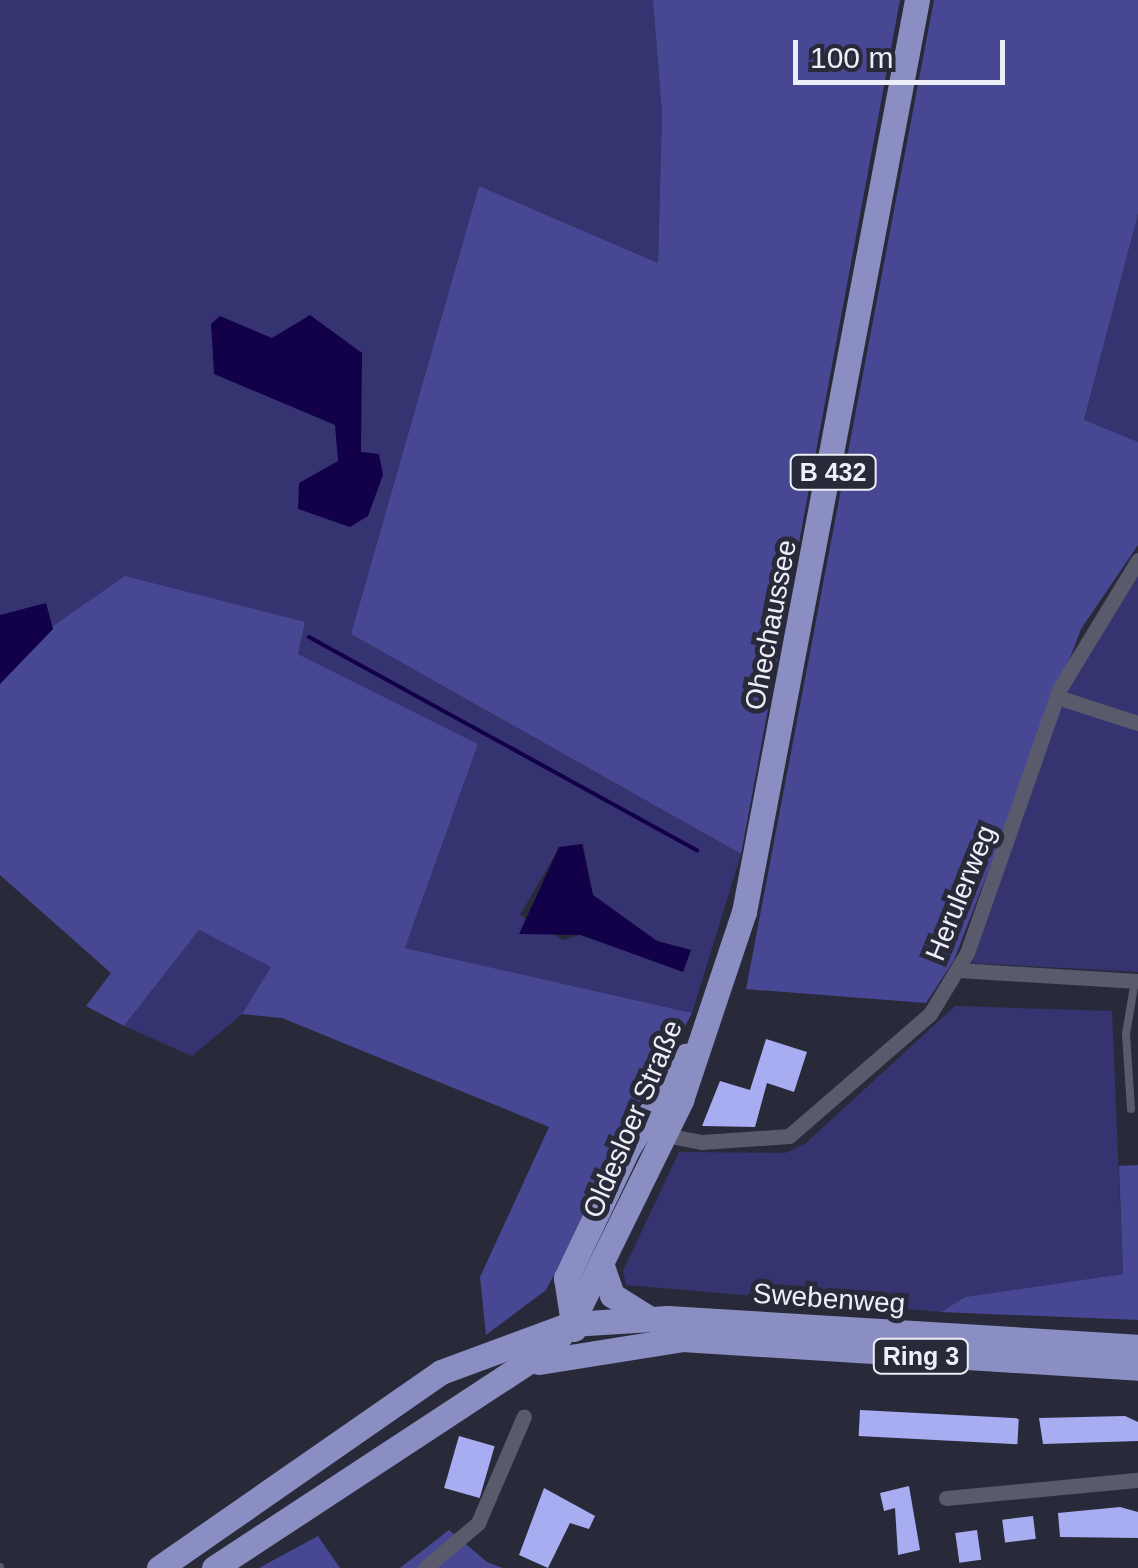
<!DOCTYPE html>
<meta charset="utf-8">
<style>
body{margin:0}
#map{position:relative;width:1138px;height:1568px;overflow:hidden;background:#292a39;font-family:Arial,sans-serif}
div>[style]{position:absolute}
.green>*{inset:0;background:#353470}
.forest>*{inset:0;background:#474793}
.water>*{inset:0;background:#120049}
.stream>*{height:4px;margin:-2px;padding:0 2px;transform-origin:2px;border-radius:2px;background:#120049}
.building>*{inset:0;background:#a7adf0;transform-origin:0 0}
.service>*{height:8px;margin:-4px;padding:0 4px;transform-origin:4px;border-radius:4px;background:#595b6c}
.minor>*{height:15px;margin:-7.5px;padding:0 7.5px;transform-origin:7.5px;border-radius:7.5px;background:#595b6c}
.primary>*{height:25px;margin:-12.5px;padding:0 12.5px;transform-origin:12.5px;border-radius:12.5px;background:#8a8ec2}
span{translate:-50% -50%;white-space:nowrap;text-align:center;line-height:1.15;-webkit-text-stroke:10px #292a39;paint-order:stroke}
.shield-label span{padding:2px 8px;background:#292a39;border:2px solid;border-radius:8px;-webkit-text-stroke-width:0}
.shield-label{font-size:25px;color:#eceef8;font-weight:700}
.street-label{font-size:28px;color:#eceef8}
.scale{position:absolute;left:793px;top:40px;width:212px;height:45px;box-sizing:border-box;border:5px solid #eceef8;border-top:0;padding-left:12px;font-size:30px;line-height:35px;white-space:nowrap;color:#eceef8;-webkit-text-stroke:8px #292a39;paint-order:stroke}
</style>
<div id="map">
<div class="green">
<i style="clip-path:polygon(evenodd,0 0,653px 0,662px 114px,658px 263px,479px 186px,351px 634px,741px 854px,692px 1013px,405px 948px,478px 744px,298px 654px,305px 622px,0 663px,0 0,583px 844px,593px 895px,657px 941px,690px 950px,684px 971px,580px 935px,563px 940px,520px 915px,559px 848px,583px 844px)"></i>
<i style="clip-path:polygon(1138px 214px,1138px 442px,1084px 421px)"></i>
<i style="clip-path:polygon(1138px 576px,1138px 972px,972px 963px,1066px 692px)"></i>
<i style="clip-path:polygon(199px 930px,272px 967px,242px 1014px,192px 1056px,124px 1026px)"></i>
<i style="clip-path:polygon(955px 1006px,1112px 1011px,1123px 1274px,965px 1297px,941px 1312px,626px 1285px,623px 1271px,679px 1152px,785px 1153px,806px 1143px)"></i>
</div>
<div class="forest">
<i style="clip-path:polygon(653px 0,900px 0,741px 854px,351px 634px,479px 186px,658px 263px,662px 114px)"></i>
<i style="clip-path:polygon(934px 0,1138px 0,1138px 214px,1084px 420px,1138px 442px,1138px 545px,1081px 629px,954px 960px,926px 1003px,746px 989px)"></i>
<i style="clip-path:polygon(125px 576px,305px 622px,298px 654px,478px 744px,405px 948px,692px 1013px,546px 1290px,486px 1335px,480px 1277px,549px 1127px,282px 1018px,242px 1014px,271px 967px,199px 930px,124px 1026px,86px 1006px,111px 973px,0 875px,0 663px)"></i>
<i style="clip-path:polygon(1138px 1165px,1138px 1320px,941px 1312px,965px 1297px,1123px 1274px,1119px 1166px)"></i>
<i style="clip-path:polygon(449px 1530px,487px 1562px,503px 1568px,400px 1568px)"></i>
<i style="clip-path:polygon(318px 1536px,340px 1568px,259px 1568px)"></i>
</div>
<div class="water">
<i style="clip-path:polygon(310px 315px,362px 353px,361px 452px,379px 454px,383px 475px,368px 516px,350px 527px,298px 509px,299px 483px,338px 461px,335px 425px,214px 374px,211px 324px,220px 316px,272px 338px)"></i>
<i style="clip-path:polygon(46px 603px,53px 629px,0 684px,0 615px)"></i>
<i style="clip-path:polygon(582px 844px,593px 895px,657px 941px,691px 950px,683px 972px,581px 935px,519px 934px,559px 847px)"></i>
</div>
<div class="stream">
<i style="left:309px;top:637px;width:443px;rotate:28.8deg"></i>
</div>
<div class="building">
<i style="clip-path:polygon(766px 1039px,807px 1052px,794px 1092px,767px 1083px,755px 1127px,702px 1126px,720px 1081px,750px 1090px)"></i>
<i style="left:860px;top:1410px;width:159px;height:26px;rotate:3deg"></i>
<i style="clip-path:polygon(1125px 1416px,1138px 1422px,1138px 1441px,1043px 1444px,1039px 1418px)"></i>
<i style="left:459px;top:1436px;width:37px;height:54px;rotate:16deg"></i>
<i style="clip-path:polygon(909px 1486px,920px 1550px,898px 1555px,895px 1508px,884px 1511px,880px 1493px)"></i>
<i style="clip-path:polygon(544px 1488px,595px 1516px,589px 1529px,570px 1523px,548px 1568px,519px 1555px)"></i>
<i style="clip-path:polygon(1120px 1507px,1138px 1512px,1138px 1538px,1060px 1537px,1058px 1513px)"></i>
<i style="left:1033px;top:1516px;width:23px;height:31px;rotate:83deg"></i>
<i style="left:977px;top:1530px;width:30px;height:22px;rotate:82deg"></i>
</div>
<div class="service">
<i style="left:1131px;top:1109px;width:75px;rotate:-93.8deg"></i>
<i style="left:1126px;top:1034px;width:54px;rotate:-80.4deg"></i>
<i style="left:0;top:1567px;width:1px;rotate:90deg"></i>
</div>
<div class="minor">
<i style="left:1057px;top:697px;width:85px;rotate:17.8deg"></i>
<i style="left:958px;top:970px;width:180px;rotate:3.5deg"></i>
<i style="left:659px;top:1134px;width:44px;rotate:10.5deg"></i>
<i style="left:702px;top:1142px;width:87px;rotate:-3.9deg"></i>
<i style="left:789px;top:1136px;width:186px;rotate:-40.9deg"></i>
<i style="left:930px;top:1014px;width:71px;rotate:-58.8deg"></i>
<i style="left:967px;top:953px;width:281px;rotate:-70.7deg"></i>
<i style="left:1060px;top:688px;width:150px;rotate:-58.6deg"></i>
<i style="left:946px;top:1498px;width:193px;rotate:-5.4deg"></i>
<i style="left:425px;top:1568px;width:70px;rotate:-40.3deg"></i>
<i style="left:478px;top:1523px;width:116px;rotate:-66.7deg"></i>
</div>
<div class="primary">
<i style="left:602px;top:1266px;width:31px;rotate:71deg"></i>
<i style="left:612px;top:1295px;width:41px;rotate:32.2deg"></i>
<i style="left:574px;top:1329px;width:52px;rotate:-98.9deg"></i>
<i style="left:566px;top:1278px;width:144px;rotate:-64.5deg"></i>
<i style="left:628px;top:1148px;width:109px;rotate:-57.8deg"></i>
<i style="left:539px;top:1362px;width:145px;rotate:-9.1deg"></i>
<i style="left:682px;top:1339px;width:457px;rotate:3.6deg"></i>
<i style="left:159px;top:1568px;width:343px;rotate:-34.8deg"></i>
<i style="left:441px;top:1372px;width:139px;rotate:-20.3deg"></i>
<i style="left:571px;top:1324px;width:97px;rotate:-3.5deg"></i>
<i style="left:668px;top:1318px;width:471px;rotate:3.5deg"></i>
<i style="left:214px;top:1568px;width:402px;rotate:-33.3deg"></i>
<i style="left:550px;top:1347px;width:31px;rotate:-48deg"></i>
<i style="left:571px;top:1324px;width:250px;rotate:-63.8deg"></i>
<i style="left:681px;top:1100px;width:198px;rotate:-71.5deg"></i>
<i style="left:744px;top:912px;width:928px;rotate:-79.26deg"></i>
</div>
<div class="shield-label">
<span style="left:833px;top:472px">B 432</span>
<span style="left:921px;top:1356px">Ring 3</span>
</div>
<div class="street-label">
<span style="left:771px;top:625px;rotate:-79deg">Ohechaussee</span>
<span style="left:961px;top:893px;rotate:-68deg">Herulerweg</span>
<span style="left:633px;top:1119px;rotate:-67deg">Oldesloer Straße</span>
<span style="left:829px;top:1299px;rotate:4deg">Swebenweg</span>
</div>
<div class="scale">100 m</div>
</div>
